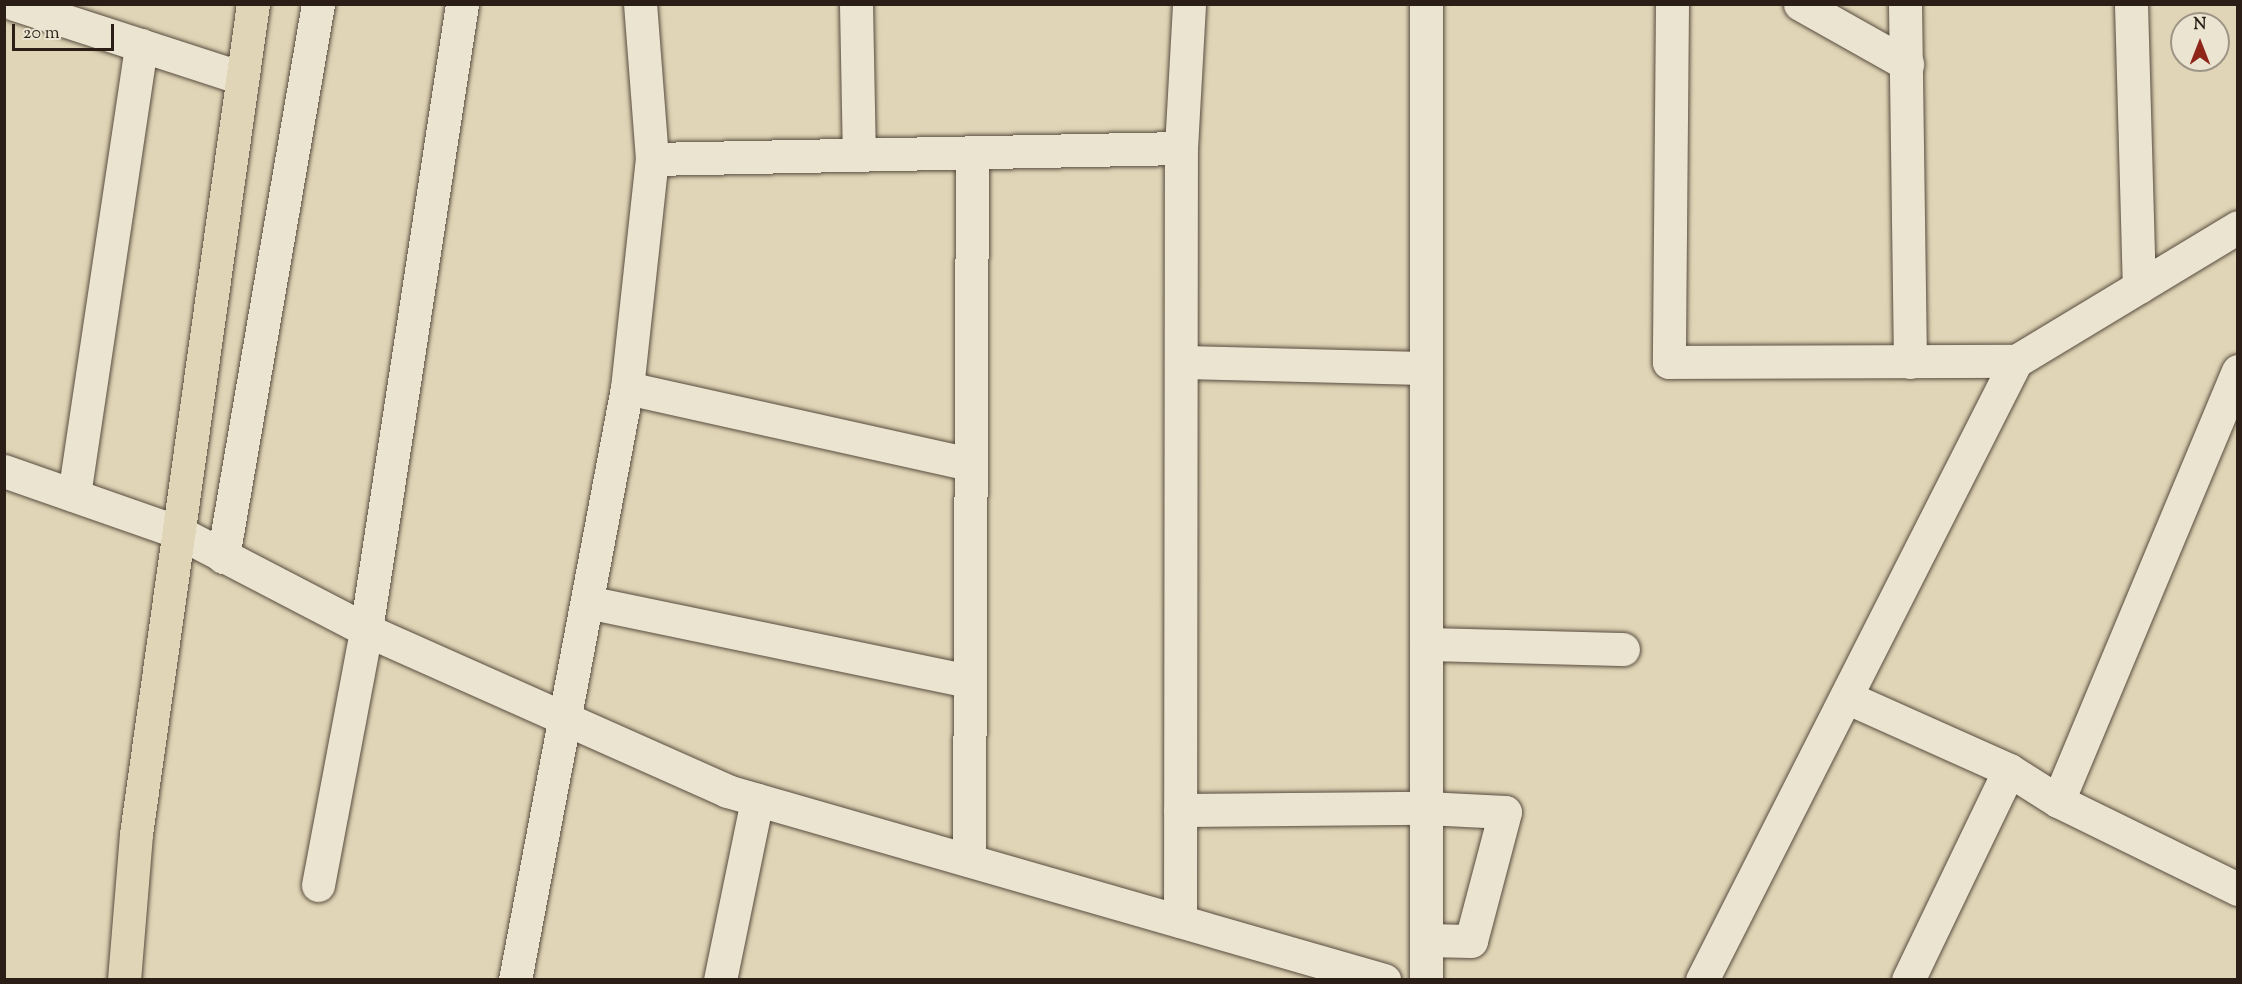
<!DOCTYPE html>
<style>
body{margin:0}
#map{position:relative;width:2242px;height:984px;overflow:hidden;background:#e0d5b6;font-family:"Sorts Mill Goudy",serif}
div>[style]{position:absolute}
.roads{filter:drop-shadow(0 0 2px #584c3f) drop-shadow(0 0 2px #584c3f)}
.minor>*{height:33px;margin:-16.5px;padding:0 16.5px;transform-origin:16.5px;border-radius:16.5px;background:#ebe4d0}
.major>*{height:33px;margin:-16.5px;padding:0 16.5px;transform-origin:16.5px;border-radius:16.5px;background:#e0d5b6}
span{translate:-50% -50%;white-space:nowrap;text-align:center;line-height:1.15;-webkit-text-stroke:6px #ebe4d0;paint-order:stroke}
.frame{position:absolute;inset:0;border:6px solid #2a1e17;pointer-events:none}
.north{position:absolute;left:2170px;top:12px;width:60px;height:60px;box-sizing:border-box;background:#ebe4d0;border:2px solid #9e9586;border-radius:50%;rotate:0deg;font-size:16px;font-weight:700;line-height:24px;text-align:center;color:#2a1e17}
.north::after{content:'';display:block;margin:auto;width:21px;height:27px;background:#8f2418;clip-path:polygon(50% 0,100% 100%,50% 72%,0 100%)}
.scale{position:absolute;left:12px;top:24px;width:102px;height:27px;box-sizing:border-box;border:3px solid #2a1e17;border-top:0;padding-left:8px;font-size:18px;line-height:21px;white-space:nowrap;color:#2a1e17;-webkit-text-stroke:4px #ebe4d0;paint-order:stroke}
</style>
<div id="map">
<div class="roads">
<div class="minor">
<i style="left:14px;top:4px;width:240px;rotate:18deg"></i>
<i style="left:856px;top:4px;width:151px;rotate:88.9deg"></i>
<i style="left:1426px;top:4px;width:976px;rotate:90deg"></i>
<i style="left:1672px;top:4px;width:358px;rotate:90.5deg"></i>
<i style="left:1669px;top:362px;width:347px;rotate:-0.2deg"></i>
<i style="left:2016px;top:361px;width:259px;rotate:-31.1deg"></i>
<i style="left:1800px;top:4px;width:123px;rotate:29.3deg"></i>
<i style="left:1905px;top:4px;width:358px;rotate:89.2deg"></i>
<i style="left:2131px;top:4px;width:283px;rotate:88.4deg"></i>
<i style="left:652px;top:159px;width:529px;rotate:-1.19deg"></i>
<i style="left:1181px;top:362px;width:245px;rotate:1.4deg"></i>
<i style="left:627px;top:388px;width:350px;rotate:12.5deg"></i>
<i style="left:4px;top:471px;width:184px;rotate:19.3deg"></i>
<i style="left:178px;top:532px;width:212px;rotate:27.5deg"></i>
<i style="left:366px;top:630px;width:395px;rotate:24deg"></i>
<i style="left:727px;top:791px;width:684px;rotate:16.05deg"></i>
<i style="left:74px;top:495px;width:455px;rotate:-81.5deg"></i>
<i style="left:223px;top:557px;width:561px;rotate:-80.25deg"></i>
<i style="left:587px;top:602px;width:388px;rotate:11.7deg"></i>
<i style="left:1426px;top:644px;width:197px;rotate:1.5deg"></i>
<i style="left:1846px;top:697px;width:179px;rotate:24.1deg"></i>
<i style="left:2009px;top:770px;width:58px;rotate:32.3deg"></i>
<i style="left:2058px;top:801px;width:200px;rotate:26.1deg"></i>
<i style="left:2058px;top:801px;width:466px;rotate:-67.3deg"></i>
<i style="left:1180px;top:810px;width:246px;rotate:-0.5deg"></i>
<i style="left:1426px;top:808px;width:79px;rotate:2.9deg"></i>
<i style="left:1505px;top:812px;width:133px;rotate:104.8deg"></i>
<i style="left:1471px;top:941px;width:45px;rotate:-178.7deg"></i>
<i style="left:969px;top:860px;width:708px;rotate:-89.76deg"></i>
<i style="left:318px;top:885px;width:259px;rotate:-79.3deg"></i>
<i style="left:366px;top:630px;width:633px;rotate:-81.28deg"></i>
<i style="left:1180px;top:921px;width:773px;rotate:-89.93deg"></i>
<i style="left:1181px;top:148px;width:144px;rotate:-86.8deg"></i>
<i style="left:515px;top:980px;width:603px;rotate:-79.29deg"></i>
<i style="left:627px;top:388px;width:230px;rotate:-83.8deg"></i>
<i style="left:652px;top:159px;width:155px;rotate:-94.4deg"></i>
<i style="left:720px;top:980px;width:184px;rotate:-78.4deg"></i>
<i style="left:1702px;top:980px;width:694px;rotate:-63.1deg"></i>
<i style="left:1908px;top:980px;width:233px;rotate:-64.3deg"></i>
</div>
<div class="major">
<i style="left:124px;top:980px;width:146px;rotate:-85.3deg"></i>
<i style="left:136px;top:834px;width:838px;rotate:-81.98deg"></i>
</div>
</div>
<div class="frame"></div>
<div class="north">N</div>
<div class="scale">20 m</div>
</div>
